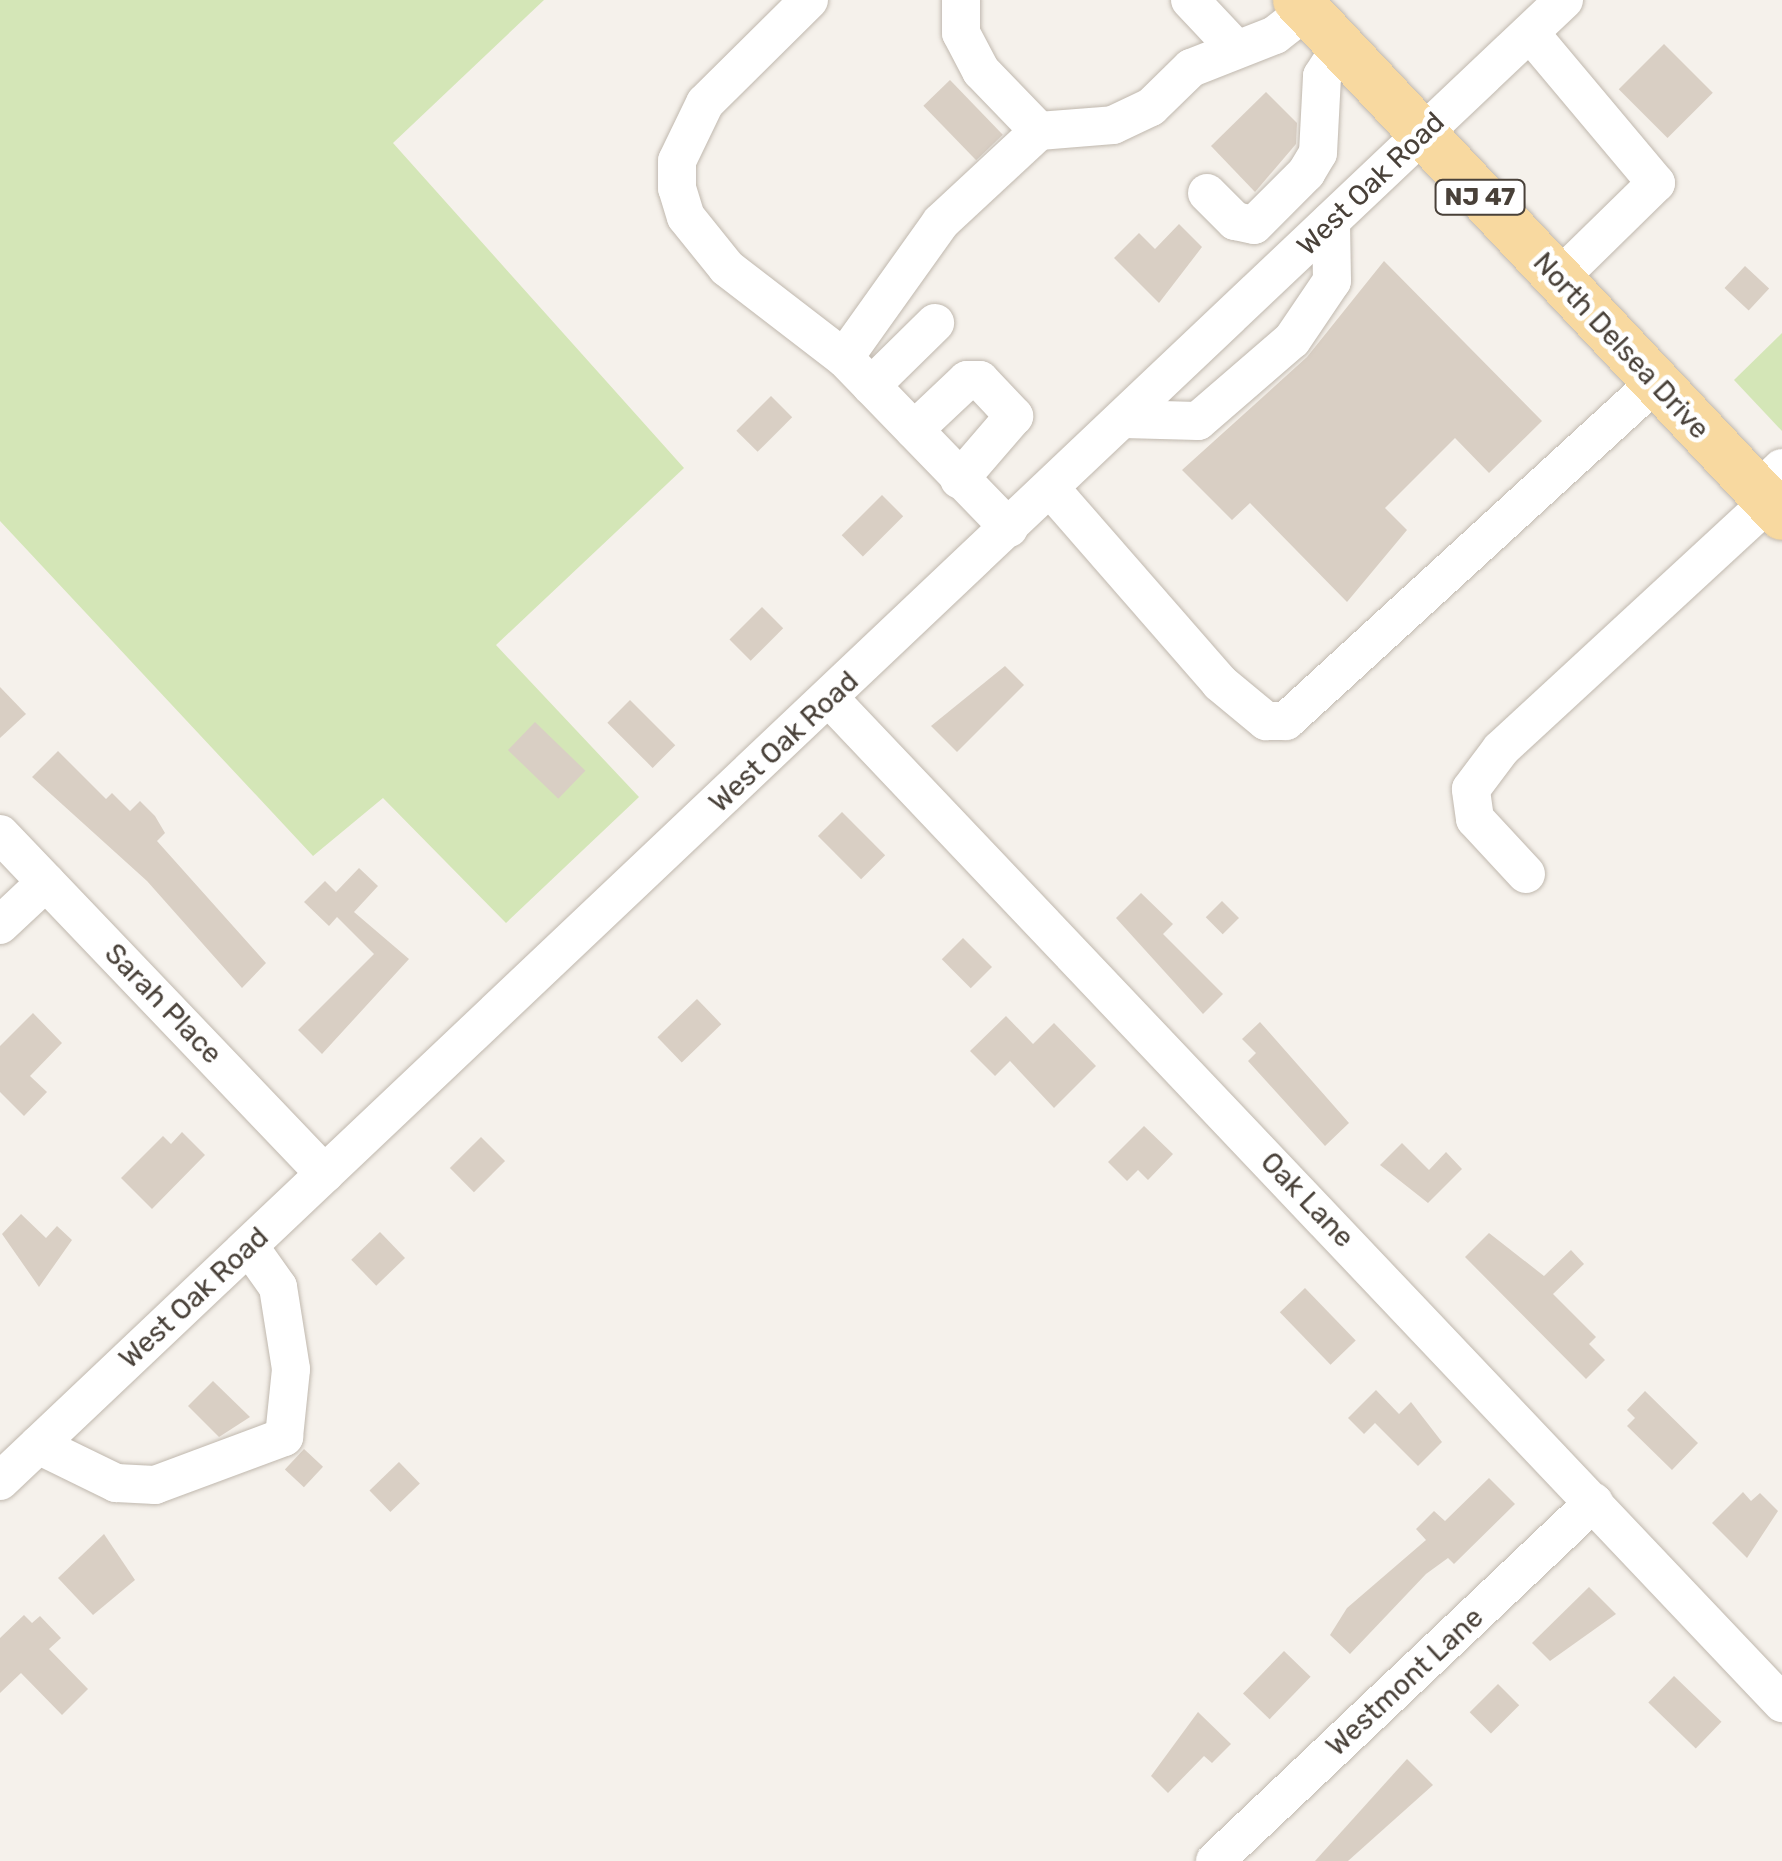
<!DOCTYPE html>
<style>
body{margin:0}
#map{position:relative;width:1782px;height:1861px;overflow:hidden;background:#f5f1eb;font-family:Rubik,sans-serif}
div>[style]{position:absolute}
.green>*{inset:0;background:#d4e6b7}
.building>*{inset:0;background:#d9cfc4;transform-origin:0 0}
.roads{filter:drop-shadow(0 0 2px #c0b8ae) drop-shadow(0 0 2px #c0b8ae)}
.minor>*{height:38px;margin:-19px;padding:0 19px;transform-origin:19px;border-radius:19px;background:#fff}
.major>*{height:48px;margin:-24px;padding:0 24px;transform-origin:24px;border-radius:24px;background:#f8d9a0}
span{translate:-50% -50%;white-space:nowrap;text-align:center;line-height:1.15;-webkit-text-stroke:10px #fff;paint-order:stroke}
.shield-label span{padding:2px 8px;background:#fff;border:2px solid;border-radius:8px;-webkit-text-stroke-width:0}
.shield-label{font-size:25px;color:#494139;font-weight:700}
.street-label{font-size:28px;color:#494139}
</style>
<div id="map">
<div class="green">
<i style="clip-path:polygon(0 0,544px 0,393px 143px,684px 468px,496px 645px,639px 797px,506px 923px,383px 798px,313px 856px,0 521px)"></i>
<i style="clip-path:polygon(1782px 333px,1782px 431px,1734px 380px)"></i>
</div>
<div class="building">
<i style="left:1664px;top:44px;width:69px;height:64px;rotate:45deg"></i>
<i style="left:950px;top:80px;width:76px;height:37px;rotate:46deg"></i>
<i style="clip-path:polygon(1266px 92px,1297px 123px,1296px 144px,1255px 192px,1211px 146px)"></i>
<i style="clip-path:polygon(1179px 224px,1202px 247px,1159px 303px,1114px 258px,1139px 233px,1155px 249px)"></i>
<i style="clip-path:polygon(1384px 261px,1542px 421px,1489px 473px,1455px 438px,1385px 508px,1407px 530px,1347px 602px,1250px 503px,1232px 520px,1182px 470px,1307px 357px)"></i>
<i style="left:1745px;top:266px;width:33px;height:30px;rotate:43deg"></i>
<i style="left:771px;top:396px;width:30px;height:49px;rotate:45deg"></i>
<i style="left:882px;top:495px;width:30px;height:57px;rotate:45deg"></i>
<i style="left:762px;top:607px;width:30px;height:46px;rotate:45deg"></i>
<i style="clip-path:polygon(1005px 666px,1024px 685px,957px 752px,931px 726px)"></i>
<i style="clip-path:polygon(0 687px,26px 714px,0 738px)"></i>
<i style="left:630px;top:700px;width:64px;height:32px;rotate:45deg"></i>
<i style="left:535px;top:722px;width:70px;height:39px;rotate:44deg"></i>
<i style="clip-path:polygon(58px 751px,106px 799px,112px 793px,130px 811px,140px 801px,155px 816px,165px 833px,157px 841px,266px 963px,242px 988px,147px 881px,32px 777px)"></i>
<i style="left:842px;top:812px;width:61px;height:34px;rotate:45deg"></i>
<i style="clip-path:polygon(359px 868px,378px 886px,354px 912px,409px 959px,322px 1054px,298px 1030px,374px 954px,337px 917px,329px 926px,304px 902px,325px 881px,336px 892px)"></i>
<i style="clip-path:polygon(1141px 893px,1173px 924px,1163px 934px,1223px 994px,1203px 1014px,1116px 918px)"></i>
<i style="left:1222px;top:901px;width:24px;height:23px;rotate:45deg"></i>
<i style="left:963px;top:938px;width:41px;height:30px;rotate:45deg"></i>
<i style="left:697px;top:999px;width:35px;height:55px;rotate:46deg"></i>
<i style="clip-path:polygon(33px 1013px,62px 1043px,30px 1076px,47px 1092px,24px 1116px,0 1092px,0 1046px)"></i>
<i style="clip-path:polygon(1006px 1016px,1033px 1044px,1054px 1023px,1096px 1066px,1054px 1108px,1010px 1061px,995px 1076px,970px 1051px)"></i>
<i style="clip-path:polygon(1260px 1022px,1349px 1123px,1325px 1146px,1248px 1061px,1256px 1053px,1242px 1039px)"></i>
<i style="clip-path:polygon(1144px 1126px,1173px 1154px,1148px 1180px,1138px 1170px,1127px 1181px,1108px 1162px)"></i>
<i style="clip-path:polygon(182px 1132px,205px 1155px,152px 1209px,121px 1178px,163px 1136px,171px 1144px)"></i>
<i style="left:481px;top:1137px;width:34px;height:44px;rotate:45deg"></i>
<i style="clip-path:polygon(1402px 1143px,1429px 1170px,1446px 1152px,1462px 1169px,1428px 1203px,1380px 1165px)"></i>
<i style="clip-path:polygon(21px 1214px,46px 1238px,57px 1226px,72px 1240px,39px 1287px,2px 1234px)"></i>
<i style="left:380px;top:1232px;width:36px;height:40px;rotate:46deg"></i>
<i style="clip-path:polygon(1489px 1233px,1544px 1276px,1571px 1250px,1584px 1264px,1553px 1294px,1596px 1337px,1589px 1344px,1605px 1360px,1586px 1379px,1465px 1257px)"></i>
<i style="left:1305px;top:1288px;width:73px;height:35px;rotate:46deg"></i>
<i style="clip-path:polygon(213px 1381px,250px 1417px,219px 1437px,188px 1406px)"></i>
<i style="clip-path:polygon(1376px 1390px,1399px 1414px,1411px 1402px,1442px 1442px,1418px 1466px,1375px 1423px,1364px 1434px,1348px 1418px)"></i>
<i style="clip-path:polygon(1645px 1391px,1698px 1443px,1672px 1470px,1627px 1426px,1635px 1418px,1627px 1410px)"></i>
<i style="left:304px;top:1449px;width:26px;height:28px;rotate:43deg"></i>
<i style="left:399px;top:1462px;width:30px;height:41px;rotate:46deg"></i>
<i style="clip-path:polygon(1489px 1478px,1515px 1504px,1454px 1564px,1448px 1558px,1426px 1574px,1350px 1654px,1330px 1635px,1347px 1608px,1426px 1540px,1416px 1529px,1434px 1511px,1445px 1521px)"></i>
<i style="clip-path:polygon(1743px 1492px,1751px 1501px,1760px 1493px,1778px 1511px,1747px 1558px,1712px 1523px)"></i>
<i style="clip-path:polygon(104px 1534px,135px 1580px,93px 1615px,58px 1578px)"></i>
<i style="clip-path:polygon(1589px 1587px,1616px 1614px,1550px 1661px,1532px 1643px)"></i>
<i style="clip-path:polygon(24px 1615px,32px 1623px,40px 1616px,61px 1638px,49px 1649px,88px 1689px,62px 1715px,21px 1673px,0 1693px,0 1638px)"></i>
<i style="left:1284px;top:1651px;width:37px;height:59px;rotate:44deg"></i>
<i style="left:1674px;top:1676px;width:66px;height:37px;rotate:44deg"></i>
<i style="left:1498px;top:1684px;width:30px;height:40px;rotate:45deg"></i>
<i style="clip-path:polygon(1198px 1712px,1231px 1744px,1212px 1763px,1204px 1756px,1168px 1793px,1151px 1776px)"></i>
<i style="clip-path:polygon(1407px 1759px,1433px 1785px,1348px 1861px,1315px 1861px)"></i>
</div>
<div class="roads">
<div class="minor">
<i style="left:809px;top:0;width:146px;rotate:135.3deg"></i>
<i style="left:705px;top:103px;width:64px;rotate:115.8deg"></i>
<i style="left:677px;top:161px;width:27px;rotate:90deg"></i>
<i style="left:677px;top:188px;width:30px;rotate:73deg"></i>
<i style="left:686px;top:217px;width:65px;rotate:51.2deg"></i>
<i style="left:727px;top:268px;width:148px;rotate:37.6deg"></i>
<i style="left:961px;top:0;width:33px;rotate:90deg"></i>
<i style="left:961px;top:33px;width:43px;rotate:62.2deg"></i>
<i style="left:981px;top:71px;width:83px;rotate:46deg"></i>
<i style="left:1039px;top:131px;width:74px;rotate:-4.6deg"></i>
<i style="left:1113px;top:125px;width:42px;rotate:-25.3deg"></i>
<i style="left:1151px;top:107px;width:56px;rotate:-44.3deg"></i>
<i style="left:1191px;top:68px;width:90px;rotate:-21.4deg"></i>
<i style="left:1275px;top:35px;width:41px;rotate:-38deg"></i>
<i style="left:1190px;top:0;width:66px;rotate:46.8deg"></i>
<i style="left:1530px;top:33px;width:196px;rotate:50deg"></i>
<i style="left:1656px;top:183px;width:137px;rotate:135.6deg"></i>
<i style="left:1207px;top:193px;width:40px;rotate:45deg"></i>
<i style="left:1235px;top:221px;width:19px;rotate:12deg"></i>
<i style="left:1254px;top:225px;width:74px;rotate:-45deg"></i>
<i style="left:1306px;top:173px;width:23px;rotate:-59deg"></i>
<i style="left:1318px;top:153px;width:77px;rotate:-87deg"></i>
<i style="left:1322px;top:76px;width:33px;rotate:-57deg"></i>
<i style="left:871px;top:386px;width:90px;rotate:-44.5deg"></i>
<i style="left:1124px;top:419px;width:74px;rotate:1.5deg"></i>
<i style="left:1198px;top:421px;width:124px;rotate:-40.8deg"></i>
<i style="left:1292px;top:340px;width:71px;rotate:-55.9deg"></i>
<i style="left:1332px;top:281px;width:60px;rotate:-91deg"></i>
<i style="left:914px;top:430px;width:73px;rotate:-43.3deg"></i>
<i style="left:967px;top:380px;width:13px"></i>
<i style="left:980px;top:380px;width:50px;rotate:46.6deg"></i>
<i style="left:1014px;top:416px;width:84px;rotate:130.7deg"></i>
<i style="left:1051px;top:489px;width:257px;rotate:48.9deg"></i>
<i style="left:1220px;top:683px;width:60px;rotate:39.6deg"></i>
<i style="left:1266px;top:721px;width:20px"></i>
<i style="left:1286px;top:721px;width:500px;rotate:-42.49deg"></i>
<i style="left:1758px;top:491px;width:33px;rotate:-44deg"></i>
<i style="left:1009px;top:528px;width:237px;rotate:-134.1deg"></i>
<i style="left:844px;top:358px;width:167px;rotate:-54.5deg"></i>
<i style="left:941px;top:222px;width:134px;rotate:-42.9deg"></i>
<i style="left:830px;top:699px;width:1384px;rotate:46.52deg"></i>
<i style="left:0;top:834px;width:470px;rotate:46.3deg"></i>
<i style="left:1526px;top:874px;width:75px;rotate:-132.8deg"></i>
<i style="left:1475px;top:819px;width:30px;rotate:-98deg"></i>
<i style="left:1471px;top:789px;width:50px;rotate:-53.1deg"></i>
<i style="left:1501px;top:749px;width:364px;rotate:-42.7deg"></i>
<i style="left:0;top:925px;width:63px;rotate:-43.1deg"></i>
<i style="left:38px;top:1445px;width:87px;rotate:26deg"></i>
<i style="left:116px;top:1483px;width:39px;rotate:3deg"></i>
<i style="left:155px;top:1485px;width:138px;rotate:-20.4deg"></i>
<i style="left:284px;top:1437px;width:68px;rotate:-84.1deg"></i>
<i style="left:291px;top:1369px;width:83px;rotate:-99deg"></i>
<i style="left:278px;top:1287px;width:50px;rotate:-125.3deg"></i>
<i style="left:0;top:1481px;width:2154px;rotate:-43.44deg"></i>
<i style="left:1215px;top:1861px;width:522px;rotate:-43.45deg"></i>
</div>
<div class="major">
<i style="left:1297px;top:0;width:708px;rotate:46.77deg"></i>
</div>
</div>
<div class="shield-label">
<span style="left:1480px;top:197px">NJ 47</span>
</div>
<div class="street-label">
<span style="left:1371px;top:184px;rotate:-44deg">West Oak Road</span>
<span style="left:1621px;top:346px;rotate:47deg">North Delsea Drive</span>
<span style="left:784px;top:742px;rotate:-43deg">West Oak Road</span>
<span style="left:163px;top:1004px;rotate:46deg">Sarah Place</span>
<span style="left:1307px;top:1200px;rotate:46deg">Oak Lane</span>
<span style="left:194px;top:1298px;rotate:-43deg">West Oak Road</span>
<span style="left:1405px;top:1682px;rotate:-43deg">Westmont Lane</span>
</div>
</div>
